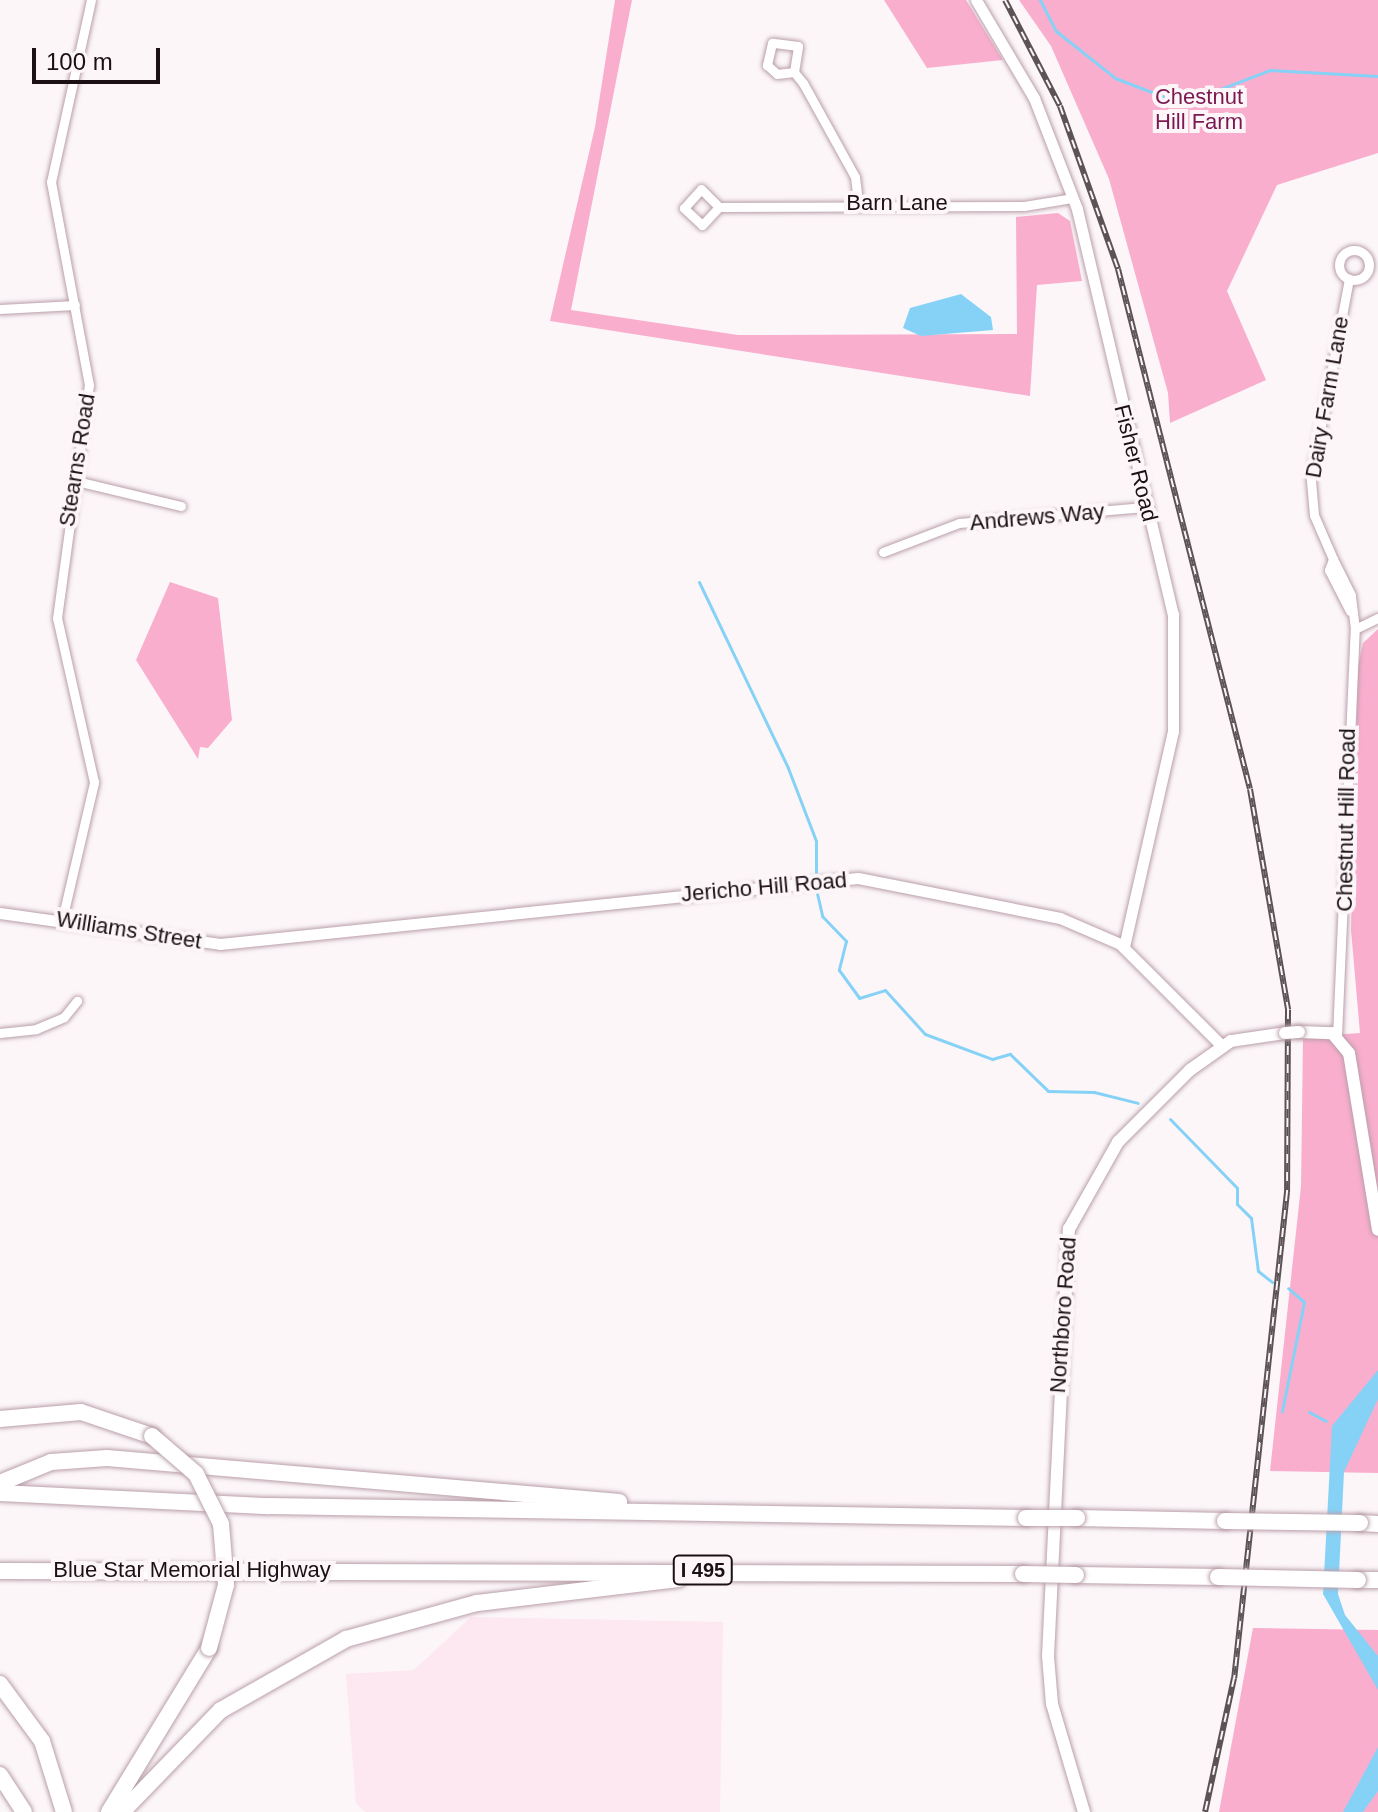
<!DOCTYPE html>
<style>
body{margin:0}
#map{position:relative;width:1378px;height:1812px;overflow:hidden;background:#fcf6f9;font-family:Helvetica,sans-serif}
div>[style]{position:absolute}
.built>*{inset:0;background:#fde7f0}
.green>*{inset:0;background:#f9aece}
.water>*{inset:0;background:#86d2f7}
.stream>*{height:3px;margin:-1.5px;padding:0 1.5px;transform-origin:1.5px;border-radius:1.5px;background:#86d2f7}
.roads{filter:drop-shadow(0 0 2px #ba9faa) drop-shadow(0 0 2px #ba9faa)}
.minor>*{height:9px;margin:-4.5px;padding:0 4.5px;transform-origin:4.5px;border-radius:4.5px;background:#fff}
.minor>.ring{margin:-4.5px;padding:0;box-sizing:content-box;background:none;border:9px solid #fff;border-radius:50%}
.tertiary>*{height:11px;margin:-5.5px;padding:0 5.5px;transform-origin:5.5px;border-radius:5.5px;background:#fff}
.secondary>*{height:12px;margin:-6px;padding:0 6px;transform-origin:6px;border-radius:6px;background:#fff}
.motorway>*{height:16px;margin:-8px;padding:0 8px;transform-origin:8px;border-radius:8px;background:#fff}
.rail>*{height:6px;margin-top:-3px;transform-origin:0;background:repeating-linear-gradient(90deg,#fcf6f9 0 9px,#5c5357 0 18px);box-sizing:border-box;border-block:2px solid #5c5357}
.bridges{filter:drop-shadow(0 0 2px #ba9faa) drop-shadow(0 0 2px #ba9faa)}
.secondary-bridge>*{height:12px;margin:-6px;padding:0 6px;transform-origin:6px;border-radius:6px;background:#fff}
.motorway-bridge>*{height:16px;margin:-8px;padding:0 8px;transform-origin:8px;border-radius:8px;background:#fff}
span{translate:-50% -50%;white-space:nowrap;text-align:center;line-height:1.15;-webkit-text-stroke:8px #fcf6f9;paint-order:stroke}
.shield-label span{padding:2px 6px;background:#fcf6f9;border:2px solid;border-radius:6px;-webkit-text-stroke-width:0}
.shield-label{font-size:20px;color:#1b1115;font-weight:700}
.park-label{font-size:22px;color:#7c1850}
.street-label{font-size:22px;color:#1b1115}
.scale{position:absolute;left:32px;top:48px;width:128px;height:36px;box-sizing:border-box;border:4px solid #1b1115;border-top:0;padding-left:10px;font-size:24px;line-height:28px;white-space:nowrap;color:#1b1115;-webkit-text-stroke:6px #fcf6f9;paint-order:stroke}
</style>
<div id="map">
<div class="built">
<i style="clip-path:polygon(471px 1617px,723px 1622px,720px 1812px,365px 1812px,356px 1803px,346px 1674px,414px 1670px)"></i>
</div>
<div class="green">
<i style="clip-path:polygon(615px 0,632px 0,571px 310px,738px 335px,1017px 334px,1016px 217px,1058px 213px,1070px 221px,1082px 281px,1037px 285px,1030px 396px,550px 321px,595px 127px)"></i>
<i style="clip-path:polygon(884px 0,966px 0,1003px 60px,927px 68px)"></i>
<i style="clip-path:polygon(1019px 0,1378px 0,1378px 153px,1277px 185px,1227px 291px,1266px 380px,1170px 423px,1168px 393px,1109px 179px,1051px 46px)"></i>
<i style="clip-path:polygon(170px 582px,218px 598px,232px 720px,208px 748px,200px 747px,198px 759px,136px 660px)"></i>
<i style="clip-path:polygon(1378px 629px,1378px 1473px,1270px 1471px,1301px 1186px,1303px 1037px,1360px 1033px,1351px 930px,1358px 666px,1363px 643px)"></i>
<i style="clip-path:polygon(1253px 1628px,1378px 1630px,1378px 1812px,1219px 1812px)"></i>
</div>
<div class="water">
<i style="clip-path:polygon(961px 294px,991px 317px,993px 330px,921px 336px,903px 328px,910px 308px)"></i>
<i style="clip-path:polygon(1378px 1370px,1378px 1399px,1344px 1472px,1338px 1594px,1345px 1615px,1378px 1656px,1378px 1690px,1323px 1594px,1332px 1426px)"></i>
<i style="clip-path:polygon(1378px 1747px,1378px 1791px,1363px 1812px,1343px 1812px)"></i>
</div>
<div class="stream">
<i style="left:1040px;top:0;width:35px;rotate:63deg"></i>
<i style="left:1056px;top:31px;width:75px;rotate:38.5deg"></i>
<i style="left:1115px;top:78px;width:59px;rotate:20.9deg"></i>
<i style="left:1170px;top:99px;width:19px;rotate:6deg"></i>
<i style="left:1189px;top:101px;width:87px;rotate:-20.9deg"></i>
<i style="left:1270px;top:70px;width:108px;rotate:3.2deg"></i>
<i style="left:699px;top:582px;width:206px;rotate:64.4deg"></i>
<i style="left:788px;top:768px;width:78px;rotate:69deg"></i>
<i style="left:816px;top:841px;width:31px;rotate:90deg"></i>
<i style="left:816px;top:889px;width:28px;rotate:77deg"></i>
<i style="left:822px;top:916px;width:35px;rotate:46deg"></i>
<i style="left:846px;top:941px;width:30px;rotate:104deg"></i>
<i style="left:839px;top:970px;width:34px;rotate:54deg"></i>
<i style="left:859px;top:998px;width:27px;rotate:-17deg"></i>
<i style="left:885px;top:990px;width:59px;rotate:47.7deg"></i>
<i style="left:925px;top:1034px;width:72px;rotate:20.5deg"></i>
<i style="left:992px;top:1059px;width:19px;rotate:-16deg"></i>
<i style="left:1010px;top:1054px;width:53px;rotate:44.2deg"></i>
<i style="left:1048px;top:1091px;width:46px;rotate:1.2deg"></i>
<i style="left:1094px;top:1092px;width:45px;rotate:14deg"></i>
<i style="left:1170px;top:1119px;width:96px;rotate:45.8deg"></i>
<i style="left:1237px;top:1188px;width:16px;rotate:90deg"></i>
<i style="left:1237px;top:1204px;width:20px;rotate:45deg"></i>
<i style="left:1251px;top:1218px;width:53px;rotate:82.5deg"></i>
<i style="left:1258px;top:1271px;width:18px;rotate:38deg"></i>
<i style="left:1282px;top:1411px;width:111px;rotate:-78.6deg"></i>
<i style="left:1304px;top:1302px;width:21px;rotate:-139deg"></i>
<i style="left:1309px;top:1412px;width:19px;rotate:28deg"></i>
</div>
<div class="roads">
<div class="minor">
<i style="left:794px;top:72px;width:26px;rotate:-81deg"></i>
<i style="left:798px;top:46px;width:26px;rotate:-173deg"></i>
<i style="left:772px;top:43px;width:23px;rotate:103deg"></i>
<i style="left:767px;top:65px;width:13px;rotate:42deg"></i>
<i style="left:777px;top:74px;width:17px;rotate:-7deg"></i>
<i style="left:794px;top:72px;width:14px;rotate:51deg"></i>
<i style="left:803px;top:83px;width:107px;rotate:61deg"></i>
<i style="left:855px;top:177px;width:25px;rotate:83deg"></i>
<i style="left:719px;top:207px;width:25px;rotate:133deg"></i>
<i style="left:702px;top:225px;width:25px;rotate:-137deg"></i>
<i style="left:684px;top:208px;width:25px;rotate:-48deg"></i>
<i style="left:701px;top:189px;width:25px;rotate:45deg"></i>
<i style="left:719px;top:207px;width:305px;rotate:-0.2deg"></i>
<i style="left:1024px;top:206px;width:50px;rotate:-9.3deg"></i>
<i class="ring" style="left:1339px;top:250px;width:21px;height:21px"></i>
<i style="left:0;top:309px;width:75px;rotate:-3.1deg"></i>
<i style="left:76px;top:481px;width:108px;rotate:13.4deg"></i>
<i style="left:883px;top:552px;width:81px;rotate:-20.9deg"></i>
<i style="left:959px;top:523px;width:189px;rotate:-4.9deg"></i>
<i style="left:1333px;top:559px;width:48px;rotate:-113.4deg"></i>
<i style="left:1314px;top:515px;width:37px;rotate:-95deg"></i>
<i style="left:1311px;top:478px;width:203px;rotate:-79.2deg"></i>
<i style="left:1355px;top:629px;width:25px;rotate:-26deg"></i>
<i style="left:62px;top:920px;width:142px;rotate:-76.9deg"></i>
<i style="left:94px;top:782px;width:168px;rotate:-102.7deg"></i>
<i style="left:57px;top:618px;width:235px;rotate:-82.2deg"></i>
<i style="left:89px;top:385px;width:207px;rotate:-100.6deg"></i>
<i style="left:51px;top:182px;width:186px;rotate:-77.6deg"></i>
<i style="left:0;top:1033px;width:36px;rotate:-6deg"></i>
<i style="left:36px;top:1029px;width:30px;rotate:-23deg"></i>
<i style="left:64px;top:1017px;width:21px;rotate:-51deg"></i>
<i style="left:1337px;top:1036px;width:407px;rotate:-87.5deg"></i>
<i style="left:1355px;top:629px;width:34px;rotate:-97deg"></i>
<i style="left:1351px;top:595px;width:40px;rotate:-116.6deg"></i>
<i style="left:1333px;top:559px;width:12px;rotate:110deg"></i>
<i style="left:1329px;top:570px;width:46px;rotate:62.9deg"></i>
</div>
<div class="tertiary">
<i style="left:976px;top:0;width:114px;rotate:59.4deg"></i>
<i style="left:1034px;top:98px;width:119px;rotate:68.8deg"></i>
<i style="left:1077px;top:209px;width:416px;rotate:76.7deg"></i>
<i style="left:1173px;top:614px;width:117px;rotate:90deg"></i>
<i style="left:1173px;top:731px;width:221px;rotate:102.8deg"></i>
<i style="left:0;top:913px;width:222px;rotate:8deg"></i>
<i style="left:220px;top:944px;width:641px;rotate:-5.91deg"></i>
<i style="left:858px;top:878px;width:206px;rotate:11.2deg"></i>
<i style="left:1060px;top:918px;width:65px;rotate:23.4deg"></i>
<i style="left:1120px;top:944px;width:143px;rotate:45deg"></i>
</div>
<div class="secondary">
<i style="left:1299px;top:1032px;width:33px;rotate:2deg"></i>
<i style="left:1332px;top:1033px;width:26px;rotate:50deg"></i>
<i style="left:1349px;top:1053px;width:179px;rotate:80.7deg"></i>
<i style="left:1084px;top:1812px;width:113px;rotate:-106.5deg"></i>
<i style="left:1052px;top:1704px;width:48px;rotate:-94.8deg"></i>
<i style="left:1048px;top:1656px;width:428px;rotate:-87.2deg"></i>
<i style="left:1069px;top:1229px;width:100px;rotate:-60.6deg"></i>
<i style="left:1118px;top:1142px;width:102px;rotate:-45deg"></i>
<i style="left:1190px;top:1070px;width:50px;rotate:-35.3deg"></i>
<i style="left:1231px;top:1041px;width:55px;rotate:-8.4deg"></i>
</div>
<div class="motorway">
<i style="left:0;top:1419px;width:81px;rotate:-4.9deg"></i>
<i style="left:81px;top:1412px;width:75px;rotate:18.7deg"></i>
<i style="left:0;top:1483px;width:55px;rotate:-22.4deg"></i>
<i style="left:51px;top:1462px;width:56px;rotate:-4.1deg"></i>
<i style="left:107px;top:1458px;width:514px;rotate:4.91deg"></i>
<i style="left:0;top:1493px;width:269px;rotate:2.8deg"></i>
<i style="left:269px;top:1506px;width:757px;rotate:0.91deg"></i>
<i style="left:1077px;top:1518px;width:148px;rotate:1.2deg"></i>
<i style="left:1360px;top:1523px;width:18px;rotate:3deg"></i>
<i style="left:0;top:1571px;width:1023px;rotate:0.17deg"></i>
<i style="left:1076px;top:1575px;width:142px;rotate:0.8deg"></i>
<i style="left:1358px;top:1580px;width:20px"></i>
<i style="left:0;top:1684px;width:71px;rotate:53.6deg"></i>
<i style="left:42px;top:1741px;width:74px;rotate:72.8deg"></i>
<i style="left:0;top:1775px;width:44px;rotate:57deg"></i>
<i style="left:109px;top:1812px;width:192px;rotate:-58.6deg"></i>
<i style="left:122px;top:1812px;width:142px;rotate:-45.9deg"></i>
<i style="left:221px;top:1710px;width:144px;rotate:-29.6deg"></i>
<i style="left:346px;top:1639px;width:136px;rotate:-15.4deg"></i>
<i style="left:477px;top:1603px;width:203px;rotate:-6.8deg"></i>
</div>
</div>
<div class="rail">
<i style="left:1005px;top:0;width:119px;rotate:62.6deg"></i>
<i style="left:1060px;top:106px;width:173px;rotate:70.4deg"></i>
<i style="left:1118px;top:269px;width:536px;rotate:75.76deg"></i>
<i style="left:1250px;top:789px;width:224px;rotate:80.2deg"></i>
<i style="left:1288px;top:1010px;width:182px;rotate:90.3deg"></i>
<i style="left:1287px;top:1192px;width:489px;rotate:96.2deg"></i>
<i style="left:1234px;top:1678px;width:137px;rotate:102.2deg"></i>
</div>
<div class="bridges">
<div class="secondary-bridge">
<i style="left:1285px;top:1033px;width:14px;rotate:-4deg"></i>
</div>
<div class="motorway-bridge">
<i style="left:152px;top:1436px;width:58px;rotate:40.8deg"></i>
<i style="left:196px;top:1474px;width:56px;rotate:63.4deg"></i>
<i style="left:221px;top:1524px;width:61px;rotate:85.3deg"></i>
<i style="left:226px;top:1585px;width:65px;rotate:105.1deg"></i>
<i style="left:1026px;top:1518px;width:51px"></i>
<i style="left:1225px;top:1521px;width:135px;rotate:0.8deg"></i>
<i style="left:1023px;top:1574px;width:53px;rotate:1.1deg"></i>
<i style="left:1218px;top:1577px;width:140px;rotate:1.2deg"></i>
</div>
</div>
<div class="shield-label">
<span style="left:703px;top:1570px">I 495</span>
</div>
<div class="park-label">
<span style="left:1199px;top:109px">Chestnut<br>Hill Farm</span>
</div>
<div class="street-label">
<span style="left:897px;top:203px">Barn Lane</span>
<span style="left:1327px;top:397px;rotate:-80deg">Dairy Farm Lane</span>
<span style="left:77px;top:460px;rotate:-81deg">Stearns Road</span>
<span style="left:1136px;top:463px;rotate:76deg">Fisher Road</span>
<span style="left:1037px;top:517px;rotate:-5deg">Andrews Way</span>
<span style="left:1346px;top:820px;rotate:-89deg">Chestnut Hill Road</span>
<span style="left:764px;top:887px;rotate:-5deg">Jericho Hill Road</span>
<span style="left:129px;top:930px;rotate:9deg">Williams Street</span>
<span style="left:1063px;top:1315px;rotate:-86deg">Northboro Road</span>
<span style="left:192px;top:1570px">Blue Star Memorial Highway</span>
</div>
<div class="scale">100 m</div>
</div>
